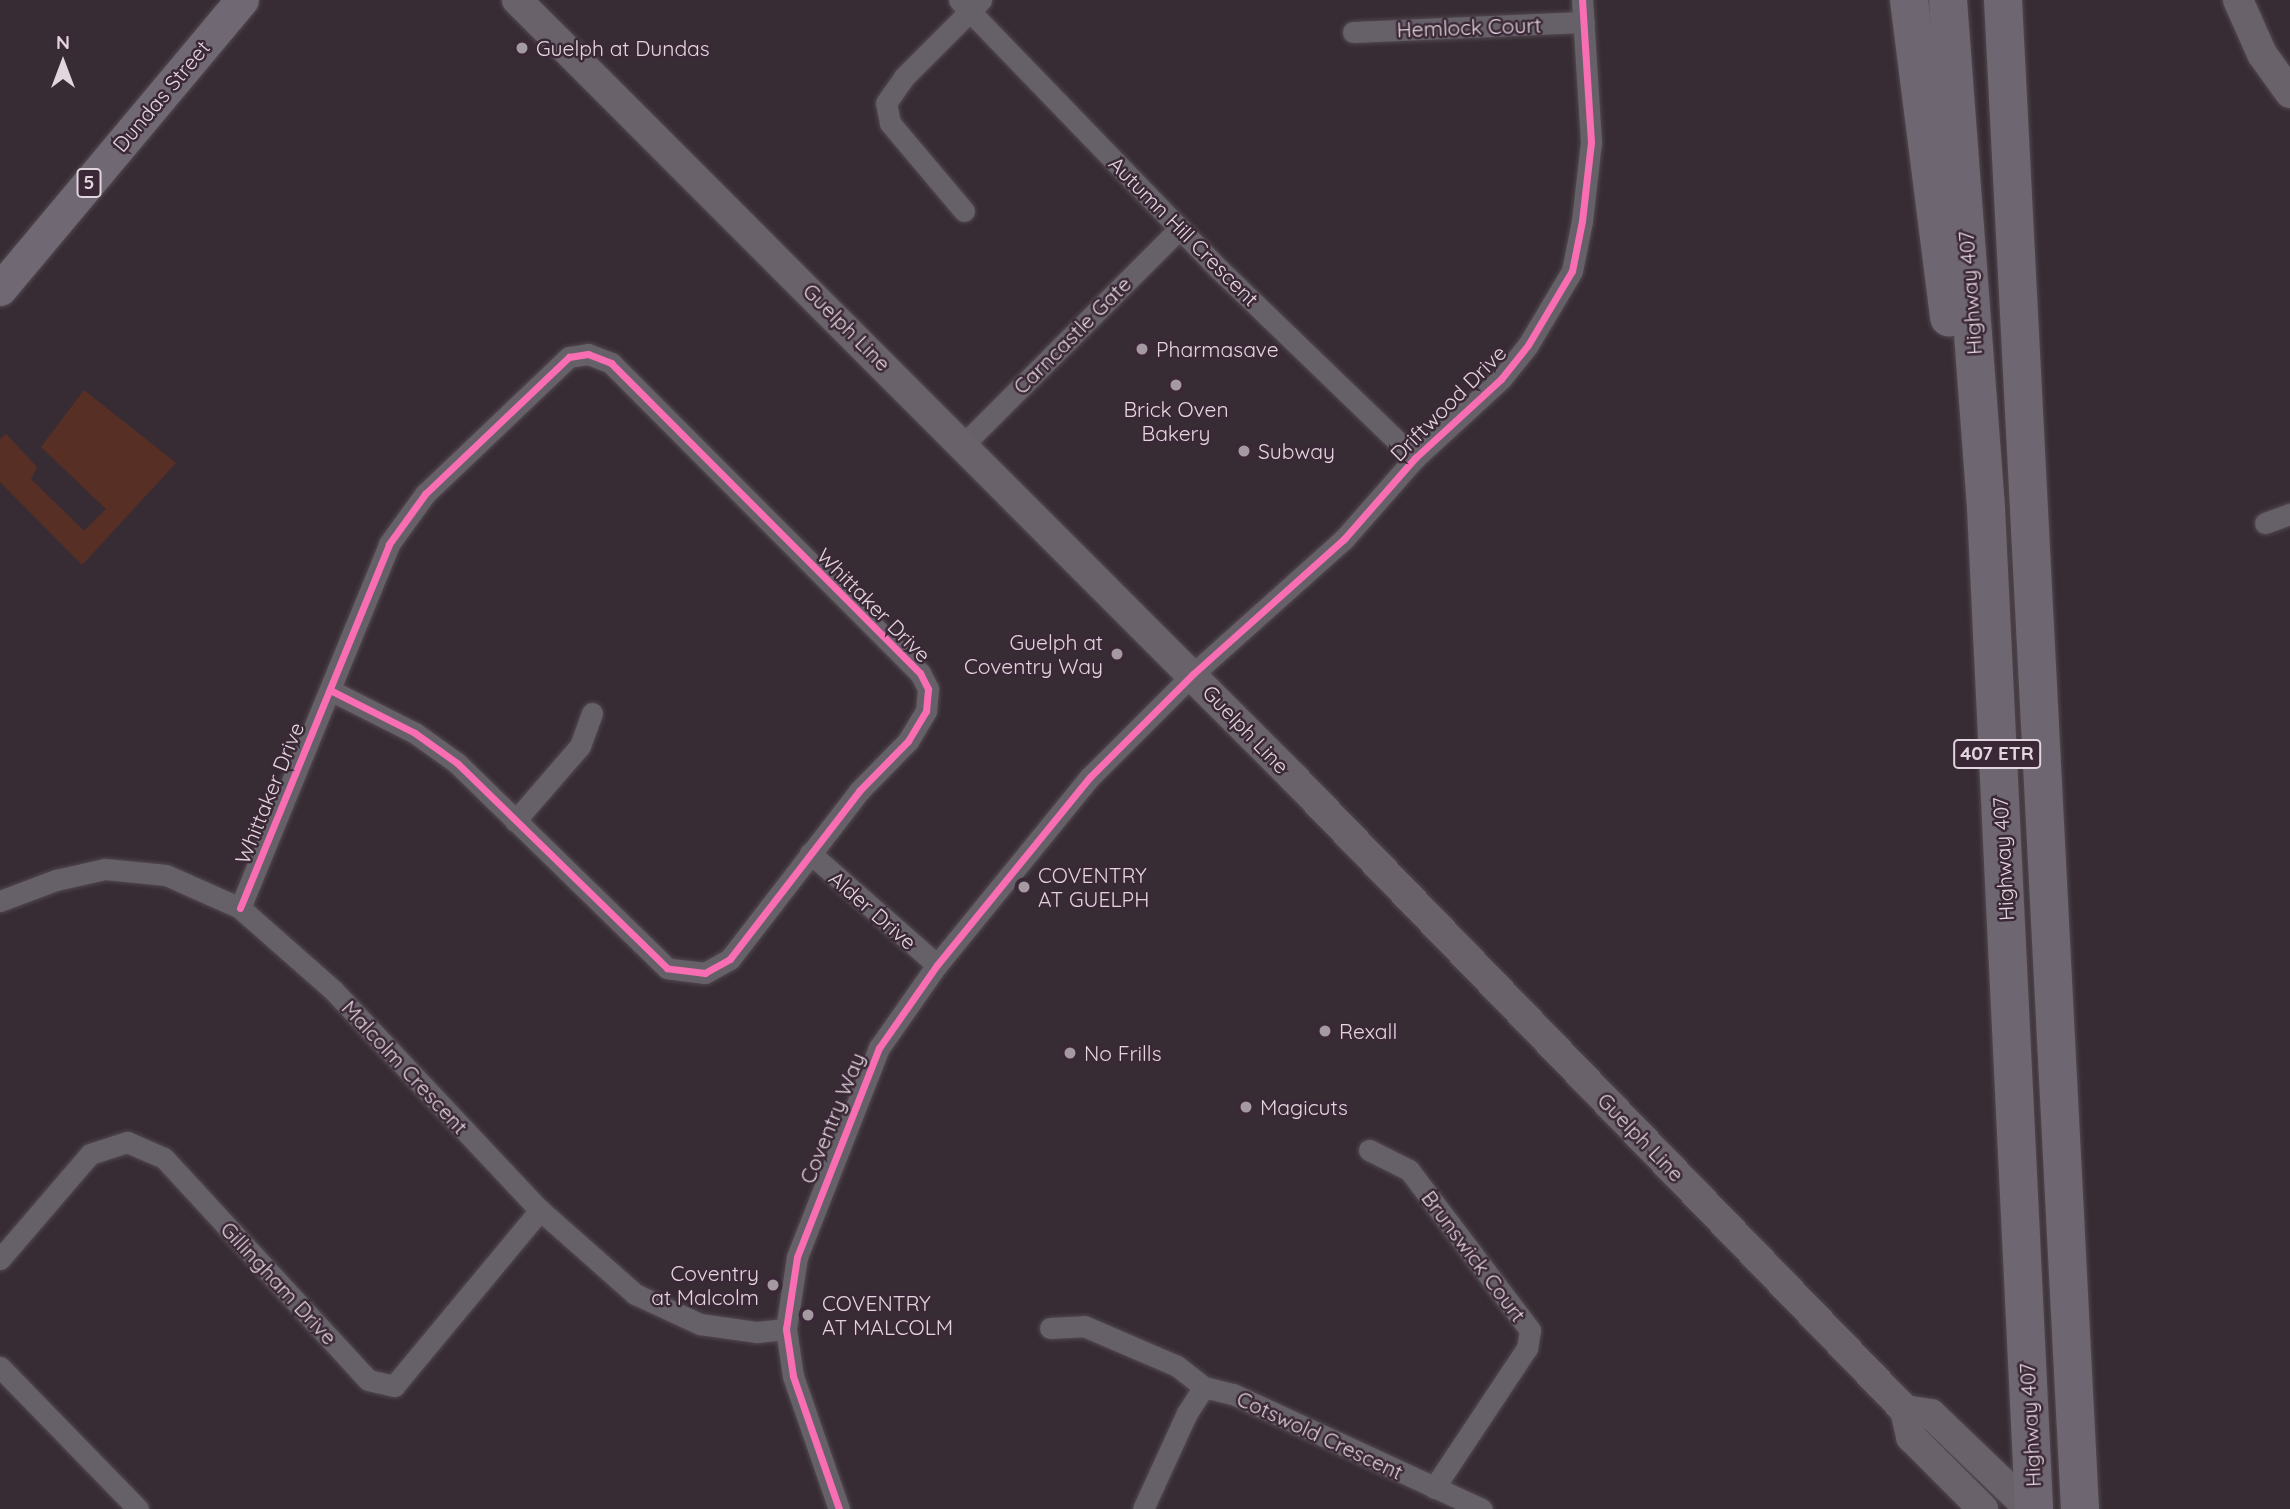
<!DOCTYPE html>
<style>
body{margin:0}
#map{position:relative;width:2290px;height:1509px;overflow:hidden;background:#372c34;font-family:Quicksand,sans-serif}
div>[style]{position:absolute}
.green>*{inset:0;background:#582f25}
.roads{filter:drop-shadow(0 0 2px #52484e) drop-shadow(0 0 2px #52484e)}
.street>*{height:21px;margin:-10.5px;padding:0 10.5px;transform-origin:10.5px;border-radius:10.5px;background:#666169}
.secondary>*{height:30px;margin:-15px;padding:0 15px;transform-origin:15px;border-radius:15px;background:#69626b}
.primary>*{height:33px;margin:-16.5px;padding:0 16.5px;transform-origin:16.5px;border-radius:16.5px;background:#706974}
.highway>*{height:38px;margin:-19px;padding:0 19px;transform-origin:19px;border-radius:19px;background:#6e6670}
.cycleway>*{height:7px;margin:-3.5px;padding:0 3.5px;transform-origin:3.5px;border-radius:3.5px;background:#f96db3}
.dots>*{width:19px;height:19px;translate:-50% -50%;box-sizing:border-box;border:4px solid #3b2836;border-radius:50%}
span{translate:-50% -50%;white-space:nowrap;text-align:center;line-height:1.15;-webkit-text-stroke:5px #3b2836;paint-order:stroke}
.shield-label span{padding:2px 5px;background:#3b2836;border:2px solid;border-radius:5px;-webkit-text-stroke-width:0}
.shield-label{font-size:19px;color:#e2d5de;font-weight:700}
.street-label{font-size:21px;color:#e2d5de}
.poi-label{font-size:21px;color:#e2d5de}
.left{translate:0 -50%;text-align:left}
.right{translate:-100% -50%;text-align:right}
.north{position:absolute;left:28px;top:28px;width:70px;height:70px;-webkit-text-stroke:5px #3b2836;paint-order:stroke;rotate:0deg;font-size:19px;font-weight:700;line-height:28px;text-align:center;color:#e2d5de}
.north::after{content:'';display:block;margin:auto;width:24px;height:32px;background:#e2d5de;clip-path:polygon(50% 0,100% 100%,50% 72%,0 100%)}
</style>
<div id="map">
<div class="green">
<i style="clip-path:polygon(84px 390px,176px 463px,82px 565px,0 482px,0 439px,6px 434px,37px 467px,31px 479px,84px 531px,106px 509px,41px 447px)"></i>
</div>
<div class="roads">
<div class="street">
<i style="left:959px;top:0;width:376px;rotate:46deg"></i>
<i style="left:1220px;top:270px;width:271px;rotate:44deg"></i>
<i style="left:1353px;top:32px;width:231px;rotate:-2.5deg"></i>
<i style="left:964px;top:211px;width:115px;rotate:-130.1deg"></i>
<i style="left:890px;top:123px;width:20px;rotate:-101deg"></i>
<i style="left:886px;top:103px;width:32px;rotate:-55deg"></i>
<i style="left:904px;top:77px;width:109px;rotate:-45deg"></i>
<i style="left:964px;top:444px;width:305px;rotate:-45deg"></i>
<i style="left:2265px;top:523px;width:27px;rotate:-20deg"></i>
<i style="left:515px;top:821px;width:99px;rotate:-49.1deg"></i>
<i style="left:580px;top:746px;width:35px;rotate:-70deg"></i>
<i style="left:810px;top:853px;width:169px;rotate:41.4deg"></i>
<i style="left:0;top:901px;width:60px;rotate:-20.6deg"></i>
<i style="left:56px;top:880px;width:50px;rotate:-12.7deg"></i>
<i style="left:105px;top:869px;width:61px;rotate:5.6deg"></i>
<i style="left:166px;top:875px;width:81px;rotate:24deg"></i>
<i style="left:240px;top:908px;width:125px;rotate:41.4deg"></i>
<i style="left:334px;top:991px;width:301px;rotate:46.8deg"></i>
<i style="left:540px;top:1210px;width:127px;rotate:41.5deg"></i>
<i style="left:635px;top:1294px;width:72px;rotate:24.8deg"></i>
<i style="left:700px;top:1324px;width:58px;rotate:8deg"></i>
<i style="left:757px;top:1332px;width:29px;rotate:-6deg"></i>
<i style="left:240px;top:908px;width:393px;rotate:-67.7deg"></i>
<i style="left:389px;top:544px;width:62px;rotate:-54.2deg"></i>
<i style="left:425px;top:494px;width:199px;rotate:-43.6deg"></i>
<i style="left:569px;top:357px;width:19px;rotate:-9deg"></i>
<i style="left:588px;top:354px;width:25px;rotate:21deg"></i>
<i style="left:611px;top:363px;width:438px;rotate:45.1deg"></i>
<i style="left:920px;top:673px;width:18px;rotate:63deg"></i>
<i style="left:928px;top:689px;width:22px;rotate:95deg"></i>
<i style="left:926px;top:711px;width:35px;rotate:121deg"></i>
<i style="left:908px;top:741px;width:69px;rotate:134.4deg"></i>
<i style="left:860px;top:790px;width:213px;rotate:127.6deg"></i>
<i style="left:730px;top:959px;width:29px;rotate:151deg"></i>
<i style="left:705px;top:973px;width:38px;rotate:-173deg"></i>
<i style="left:667px;top:968px;width:293px;rotate:-135.7deg"></i>
<i style="left:457px;top:763px;width:52px;rotate:-144.5deg"></i>
<i style="left:415px;top:733px;width:95px;rotate:-153.2deg"></i>
<i style="left:1369px;top:1150px;width:45px;rotate:26.6deg"></i>
<i style="left:1409px;top:1170px;width:201px;rotate:52.9deg"></i>
<i style="left:1530px;top:1330px;width:18px;rotate:99deg"></i>
<i style="left:1527px;top:1348px;width:168px;rotate:123.6deg"></i>
<i style="left:0;top:1259px;width:138px;rotate:-49.4deg"></i>
<i style="left:90px;top:1154px;width:39px;rotate:-18deg"></i>
<i style="left:127px;top:1142px;width:40px;rotate:23.4deg"></i>
<i style="left:164px;top:1158px;width:301px;rotate:47.4deg"></i>
<i style="left:368px;top:1380px;width:27px;rotate:13deg"></i>
<i style="left:394px;top:1386px;width:229px;rotate:-50.3deg"></i>
<i style="left:1050px;top:1328px;width:34px;rotate:-3deg"></i>
<i style="left:1084px;top:1326px;width:101px;rotate:23.3deg"></i>
<i style="left:1177px;top:1366px;width:34px;rotate:38deg"></i>
<i style="left:0;top:1367px;width:198px;rotate:45.8deg"></i>
<i style="left:839px;top:1509px;width:141px;rotate:-109.1deg"></i>
<i style="left:793px;top:1376px;width:48px;rotate:-98.5deg"></i>
<i style="left:786px;top:1329px;width:73px;rotate:-81.3deg"></i>
<i style="left:797px;top:1257px;width:225px;rotate:-68.6deg"></i>
<i style="left:879px;top:1048px;width:101px;rotate:-55.1deg"></i>
<i style="left:937px;top:965px;width:242px;rotate:-50.9deg"></i>
<i style="left:1090px;top:777px;width:146px;rotate:-45deg"></i>
<i style="left:1193px;top:674px;width:203px;rotate:-41.8deg"></i>
<i style="left:1344px;top:539px;width:108px;rotate:-48.8deg"></i>
<i style="left:1415px;top:458px;width:117px;rotate:-42.6deg"></i>
<i style="left:1501px;top:379px;width:43px;rotate:-51.5deg"></i>
<i style="left:1528px;top:345px;width:86px;rotate:-59.3deg"></i>
<i style="left:1572px;top:271px;width:51px;rotate:-78.7deg"></i>
<i style="left:1582px;top:221px;width:80px;rotate:-83.5deg"></i>
<i style="left:1591px;top:142px;width:142px;rotate:-93.6deg"></i>
<i style="left:1143px;top:1509px;width:106px;rotate:-65.4deg"></i>
<i style="left:1187px;top:1413px;width:31px;rotate:-57deg"></i>
<i style="left:1204px;top:1387px;width:30px;rotate:14deg"></i>
<i style="left:1233px;top:1394px;width:274px;rotate:24.8deg"></i>
</div>
<div class="secondary">
<i style="left:517px;top:0;width:1098px;rotate:45.04deg"></i>
<i style="left:1293px;top:777px;width:880px;rotate:45.97deg"></i>
<i style="left:1905px;top:1410px;width:28px;rotate:77deg"></i>
<i style="left:1911px;top:1437px;width:102px;rotate:45deg"></i>
<i style="left:2238px;top:0;width:59px;rotate:66deg"></i>
<i style="left:2262px;top:54px;width:48px;rotate:54.3deg"></i>
<i style="left:1905px;top:1410px;width:26px;rotate:9deg"></i>
<i style="left:1931px;top:1414px;width:137px;rotate:43.8deg"></i>
</div>
<div class="primary">
<i style="left:0;top:289px;width:377px;rotate:-50.1deg"></i>
</div>
<div class="highway">
<i style="left:1909px;top:0;width:320px;rotate:82.8deg"></i>
<i style="left:1948px;top:0;width:509px;rotate:85.72deg"></i>
<i style="left:1986px;top:508px;width:1002px;rotate:87.25deg"></i>
<i style="left:2003px;top:0;width:1511px;rotate:87.08deg"></i>
</div>
</div>
<div class="cycleway">
<i style="left:240px;top:908px;width:393px;rotate:-67.7deg"></i>
<i style="left:389px;top:544px;width:62px;rotate:-54.2deg"></i>
<i style="left:425px;top:494px;width:199px;rotate:-43.6deg"></i>
<i style="left:569px;top:357px;width:19px;rotate:-9deg"></i>
<i style="left:588px;top:354px;width:25px;rotate:21deg"></i>
<i style="left:611px;top:363px;width:438px;rotate:45.1deg"></i>
<i style="left:920px;top:673px;width:18px;rotate:63deg"></i>
<i style="left:928px;top:689px;width:22px;rotate:95deg"></i>
<i style="left:926px;top:711px;width:35px;rotate:121deg"></i>
<i style="left:908px;top:741px;width:69px;rotate:134.4deg"></i>
<i style="left:860px;top:790px;width:213px;rotate:127.6deg"></i>
<i style="left:730px;top:959px;width:29px;rotate:151deg"></i>
<i style="left:705px;top:973px;width:38px;rotate:-173deg"></i>
<i style="left:667px;top:968px;width:293px;rotate:-135.7deg"></i>
<i style="left:457px;top:763px;width:52px;rotate:-144.5deg"></i>
<i style="left:415px;top:733px;width:95px;rotate:-153.2deg"></i>
<i style="left:839px;top:1509px;width:141px;rotate:-109.1deg"></i>
<i style="left:793px;top:1376px;width:48px;rotate:-98.5deg"></i>
<i style="left:786px;top:1329px;width:73px;rotate:-81.3deg"></i>
<i style="left:797px;top:1257px;width:225px;rotate:-68.6deg"></i>
<i style="left:879px;top:1048px;width:101px;rotate:-55.1deg"></i>
<i style="left:937px;top:965px;width:242px;rotate:-50.9deg"></i>
<i style="left:1090px;top:777px;width:146px;rotate:-45deg"></i>
<i style="left:1193px;top:674px;width:203px;rotate:-41.8deg"></i>
<i style="left:1344px;top:539px;width:108px;rotate:-48.8deg"></i>
<i style="left:1415px;top:458px;width:117px;rotate:-42.6deg"></i>
<i style="left:1501px;top:379px;width:43px;rotate:-51.5deg"></i>
<i style="left:1528px;top:345px;width:86px;rotate:-59.3deg"></i>
<i style="left:1572px;top:271px;width:51px;rotate:-78.7deg"></i>
<i style="left:1582px;top:221px;width:80px;rotate:-83.5deg"></i>
<i style="left:1591px;top:142px;width:142px;rotate:-93.6deg"></i>
</div>
<div class="dots">
<i style="left:522px;top:48px;background:#a69aa2"></i>
<i style="left:1142px;top:349px;background:#a69aa2"></i>
<i style="left:1176px;top:385px;background:#a69aa2"></i>
<i style="left:1244px;top:451px;background:#a69aa2"></i>
<i style="left:1117px;top:654px;background:#a69aa2"></i>
<i style="left:1024px;top:887px;background:#a69aa2"></i>
<i style="left:1325px;top:1031px;background:#a69aa2"></i>
<i style="left:1070px;top:1053px;background:#a69aa2"></i>
<i style="left:1246px;top:1107px;background:#a69aa2"></i>
<i style="left:773px;top:1285px;background:#a69aa2"></i>
<i style="left:808px;top:1315px;background:#a69aa2"></i>
</div>
<div class="shield-label">
<span style="left:89px;top:183px">5</span>
<span style="left:1997px;top:754px">407 ETR</span>
</div>
<div class="street-label">
<span style="left:1469px;top:27px;rotate:-2deg">Hemlock Court</span>
<span style="left:161px;top:96px;rotate:-50deg">Dundas Street</span>
<span style="left:1184px;top:231px;rotate:45deg">Autumn Hill Crescent</span>
<span style="left:1970px;top:293px;rotate:-94deg">Highway 407</span>
<span style="left:847px;top:327px;rotate:45deg">Guelph Line</span>
<span style="left:1072px;top:335px;rotate:-45deg">Carncastle Gate</span>
<span style="left:1448px;top:403px;rotate:-45deg">Driftwood Drive</span>
<span style="left:874px;top:605px;rotate:45deg">Whittaker Drive</span>
<span style="left:1246px;top:729px;rotate:46deg">Guelph Line</span>
<span style="left:269px;top:793px;rotate:-68deg">Whittaker Drive</span>
<span style="left:2003px;top:859px;rotate:-93deg">Highway 407</span>
<span style="left:873px;top:910px;rotate:41deg">Alder Drive</span>
<span style="left:405px;top:1067px;rotate:47deg">Malcolm Crescent</span>
<span style="left:832px;top:1118px;rotate:-68deg">Coventry Way</span>
<span style="left:1641px;top:1137px;rotate:46deg">Guelph Line</span>
<span style="left:1474px;top:1256px;rotate:53deg">Brunswick Court</span>
<span style="left:279px;top:1283px;rotate:47deg">Gillingham Drive</span>
<span style="left:2030px;top:1425px;rotate:-93deg">Highway 407</span>
<span style="left:1320px;top:1435px;rotate:25deg">Cotswold Crescent</span>
</div>
<div class="poi-label">
<span class="left" style="left:536px;top:48px">Guelph at Dundas</span>
<span class="left" style="left:1156px;top:349px">Pharmasave</span>
<span style="left:1176px;top:421px">Brick Oven<br>Bakery</span>
<span class="left" style="left:1258px;top:451px">Subway</span>
<span class="right" style="left:1103px;top:654px">Guelph at<br>Coventry Way</span>
<span class="left" style="left:1038px;top:887px">COVENTRY<br>AT GUELPH</span>
<span class="left" style="left:1339px;top:1031px">Rexall</span>
<span class="left" style="left:1084px;top:1053px">No Frills</span>
<span class="left" style="left:1260px;top:1107px">Magicuts</span>
<span class="right" style="left:759px;top:1285px">Coventry<br>at Malcolm</span>
<span class="left" style="left:822px;top:1315px">COVENTRY<br>AT MALCOLM</span>
</div>
<div class="north">N</div>
</div>
